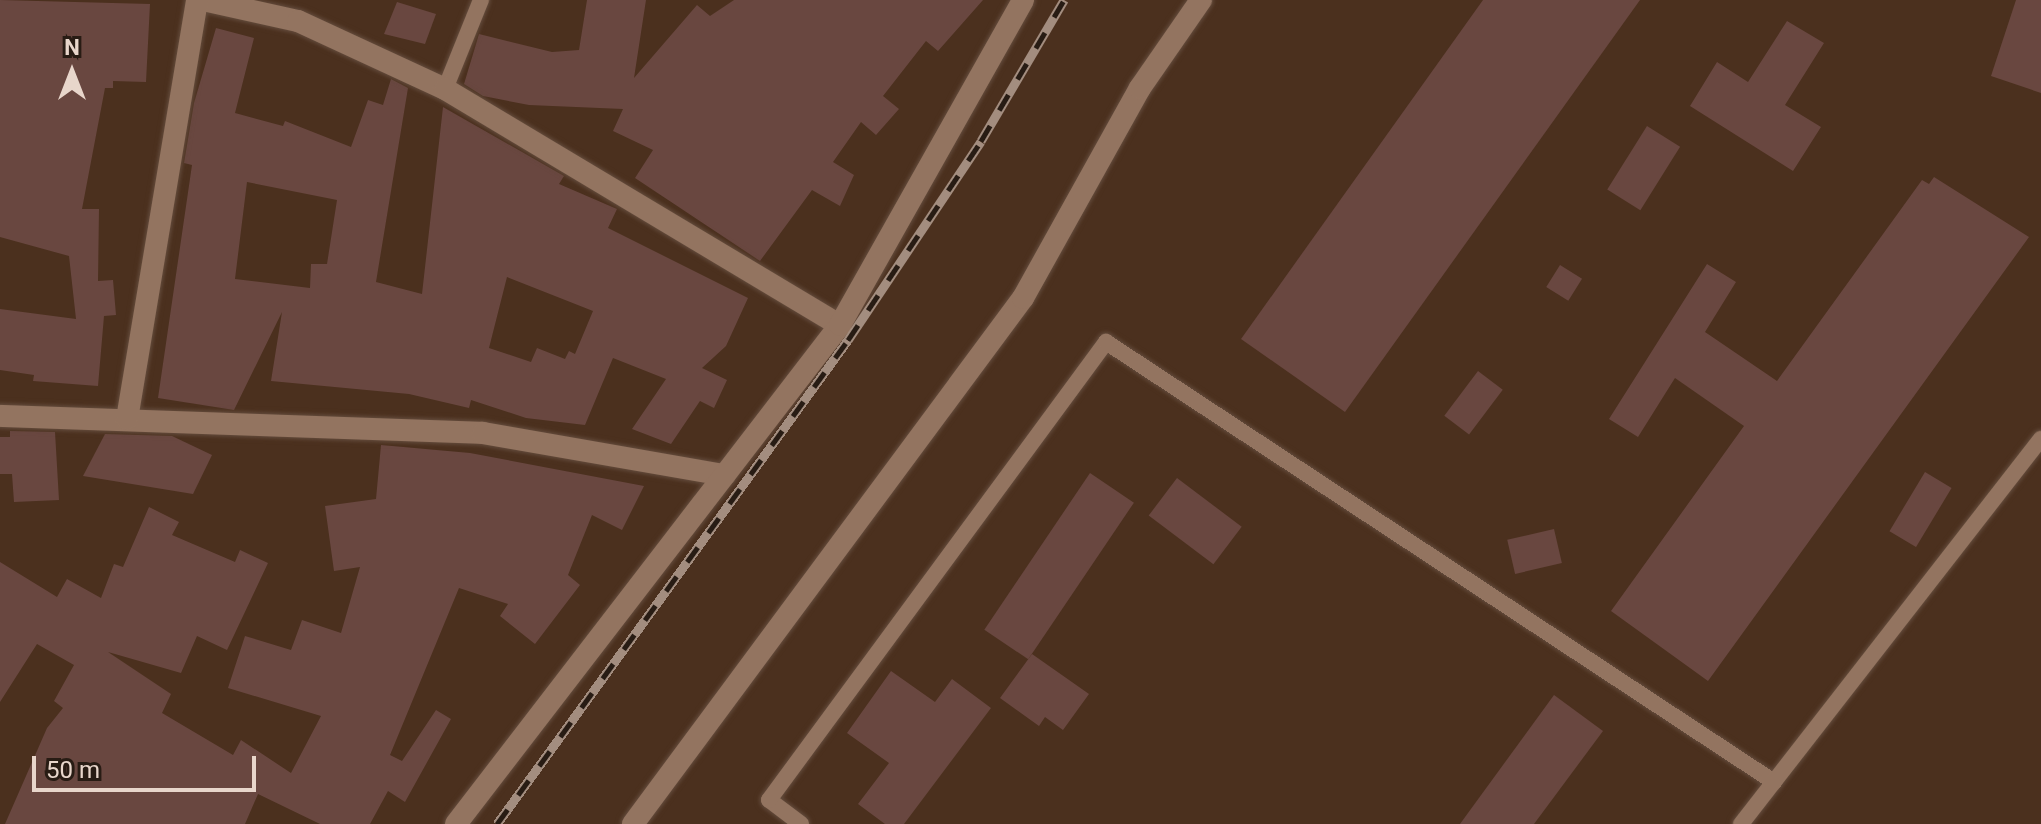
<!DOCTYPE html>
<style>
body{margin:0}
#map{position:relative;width:2041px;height:824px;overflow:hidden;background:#4b301e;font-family:Roboto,sans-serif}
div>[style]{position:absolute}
.building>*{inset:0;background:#694740;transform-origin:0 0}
.roads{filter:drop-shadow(0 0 2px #644c3d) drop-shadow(0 0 2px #644c3d)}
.service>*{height:16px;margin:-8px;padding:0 8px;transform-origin:8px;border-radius:8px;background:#937460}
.minor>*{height:22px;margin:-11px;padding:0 11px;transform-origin:11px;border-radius:11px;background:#937460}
.tertiary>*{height:22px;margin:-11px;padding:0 11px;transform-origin:11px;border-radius:11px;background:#937460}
.rail>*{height:9px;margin-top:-4.5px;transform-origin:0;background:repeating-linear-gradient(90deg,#281c14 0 18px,#a38d7f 0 36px);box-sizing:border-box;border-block:2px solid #a38d7f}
span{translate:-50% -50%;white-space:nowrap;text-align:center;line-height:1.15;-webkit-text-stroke:6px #281c14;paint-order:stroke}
.north{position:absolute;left:32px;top:32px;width:80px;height:80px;-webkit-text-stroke:6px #281c14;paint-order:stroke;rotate:0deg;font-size:22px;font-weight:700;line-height:32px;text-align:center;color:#e8d6cb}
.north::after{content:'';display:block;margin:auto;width:28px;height:36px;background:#e8d6cb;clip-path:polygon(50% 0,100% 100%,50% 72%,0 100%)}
.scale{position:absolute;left:32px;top:756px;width:224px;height:36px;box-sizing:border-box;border:4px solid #e8d6cb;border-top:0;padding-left:10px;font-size:24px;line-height:28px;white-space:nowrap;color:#e8d6cb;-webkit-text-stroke:6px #281c14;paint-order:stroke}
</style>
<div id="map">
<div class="building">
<i style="clip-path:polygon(0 0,150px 4px,146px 82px,113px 81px,113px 88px,105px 88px,82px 209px,99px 209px,98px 281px,113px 280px,116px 315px,104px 316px,98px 386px,33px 381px,34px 375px,0 370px,0 309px,76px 319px,69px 256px,0 237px)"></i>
<i style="clip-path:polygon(587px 0,646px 0,634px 78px,697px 5px,710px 16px,734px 0,983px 0,938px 51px,926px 41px,883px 96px,899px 109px,876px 135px,861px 122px,833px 162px,854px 175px,840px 206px,812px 190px,760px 261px,635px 178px,653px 150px,613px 131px,623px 109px,529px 105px,483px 96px,464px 84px,479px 34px,552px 52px,579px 50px)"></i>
<i style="clip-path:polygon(1483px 0,1640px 0,1345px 412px,1241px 339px)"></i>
<i style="clip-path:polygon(2016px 0,2041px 0,2041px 93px,1991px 76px)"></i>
<i style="clip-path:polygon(397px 2px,436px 14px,425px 44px,384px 34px)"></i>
<i style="clip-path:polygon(1787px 21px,1824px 43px,1785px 105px,1821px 127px,1793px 171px,1690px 106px,1717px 62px,1748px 82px)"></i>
<i style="clip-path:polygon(evenodd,216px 28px,254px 38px,235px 113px,283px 126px,285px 121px,351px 147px,368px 100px,383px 105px,391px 79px,408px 88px,376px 282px,422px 294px,443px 107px,564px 176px,559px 184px,617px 209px,608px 228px,748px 298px,726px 346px,702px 368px,727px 380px,714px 408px,700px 401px,671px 444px,632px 429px,666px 379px,613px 358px,585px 425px,526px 418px,471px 400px,469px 408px,409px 394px,271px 381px,282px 312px,234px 410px,158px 398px,192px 165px,184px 163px,194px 103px,216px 28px,247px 182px,337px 200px,327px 264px,311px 264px,310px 288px,235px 279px,247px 182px,216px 28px,507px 277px,593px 311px,575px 354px,569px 351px,565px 359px,537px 348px,531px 362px,489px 348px,507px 277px)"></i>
<i style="left:1647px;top:126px;width:39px;height:75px;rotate:32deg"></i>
<i style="clip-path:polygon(1934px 177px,2029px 237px,1708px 681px,1611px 611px,1744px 426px,1675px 378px,1638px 437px,1609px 419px,1707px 264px,1736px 282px,1705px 332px,1777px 381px,1922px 180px,1929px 184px)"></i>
<i style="left:1560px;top:265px;width:26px;height:26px;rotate:32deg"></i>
<i style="left:1478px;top:371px;width:31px;height:56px;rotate:37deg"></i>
<i style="clip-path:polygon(10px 431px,55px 432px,59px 500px,14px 502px,12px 474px,0 474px,0 437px,10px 437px)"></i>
<i style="clip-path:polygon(105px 434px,172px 436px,212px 455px,193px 494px,83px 476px)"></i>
<i style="clip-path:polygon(381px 445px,470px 453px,644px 486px,622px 530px,592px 515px,568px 575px,580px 585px,535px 644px,500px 616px,508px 604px,459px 588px,390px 755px,402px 761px,436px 710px,451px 719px,405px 802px,388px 791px,370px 824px,320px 824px,258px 794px,245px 824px,5px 824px,47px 728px,63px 708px,54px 701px,74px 665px,37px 644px,0 702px,0 562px,57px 597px,67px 579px,101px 598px,114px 564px,123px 567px,149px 507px,179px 522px,172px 535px,235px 562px,240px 550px,268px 563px,227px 650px,197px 636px,181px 673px,108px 652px,171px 694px,162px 713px,233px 755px,241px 740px,291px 773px,321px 716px,228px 688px,245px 636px,291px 650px,302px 620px,341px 633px,360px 567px,334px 571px,325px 506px,376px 499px)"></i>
<i style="left:1925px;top:472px;width:31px;height:69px;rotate:31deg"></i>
<i style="left:1090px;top:473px;width:53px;height:189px;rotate:34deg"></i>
<i style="left:1177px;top:478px;width:81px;height:47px;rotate:37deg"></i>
<i style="left:1554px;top:529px;width:35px;height:48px;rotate:77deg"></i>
<i style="clip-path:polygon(1032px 654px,1089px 694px,1063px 730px,1045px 717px,1039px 726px,1000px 698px)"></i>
<i style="clip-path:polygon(891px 671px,935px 702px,952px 679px,991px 708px,904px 824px,885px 824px,858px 804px,889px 763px,847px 733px)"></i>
<i style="clip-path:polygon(1554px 695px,1603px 731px,1534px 824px,1460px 824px)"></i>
</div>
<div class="roads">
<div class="service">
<i style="left:445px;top:89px;width:96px;rotate:-68deg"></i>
<i style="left:801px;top:824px;width:40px;rotate:-143deg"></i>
<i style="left:769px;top:800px;width:569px;rotate:-53.65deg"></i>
<i style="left:1106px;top:342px;width:800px;rotate:33.37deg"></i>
<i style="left:1741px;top:824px;width:488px;rotate:-52.1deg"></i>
</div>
<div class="minor">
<i style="left:203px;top:0;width:97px;rotate:12.5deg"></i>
<i style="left:298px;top:21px;width:162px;rotate:24.8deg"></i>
<i style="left:445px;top:89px;width:460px;rotate:30.9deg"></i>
<i style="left:0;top:416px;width:483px;rotate:2deg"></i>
<i style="left:483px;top:433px;width:245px;rotate:9.9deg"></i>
<i style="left:127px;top:419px;width:425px;rotate:-80.5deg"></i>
<i style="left:633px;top:824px;width:655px;rotate:-53.45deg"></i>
<i style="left:1023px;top:298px;width:240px;rotate:-60.9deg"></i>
<i style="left:1140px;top:88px;width:107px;rotate:-55.3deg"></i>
</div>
<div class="tertiary">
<i style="left:456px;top:824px;width:630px;rotate:-52.42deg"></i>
<i style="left:840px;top:325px;width:373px;rotate:-60.6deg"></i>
</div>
</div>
<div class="rail">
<i style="left:497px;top:824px;width:598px;rotate:-54.05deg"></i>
<i style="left:848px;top:340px;width:239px;rotate:-56.2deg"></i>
<i style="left:981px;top:141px;width:164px;rotate:-59.5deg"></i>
</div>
<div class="north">N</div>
<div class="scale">50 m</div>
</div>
